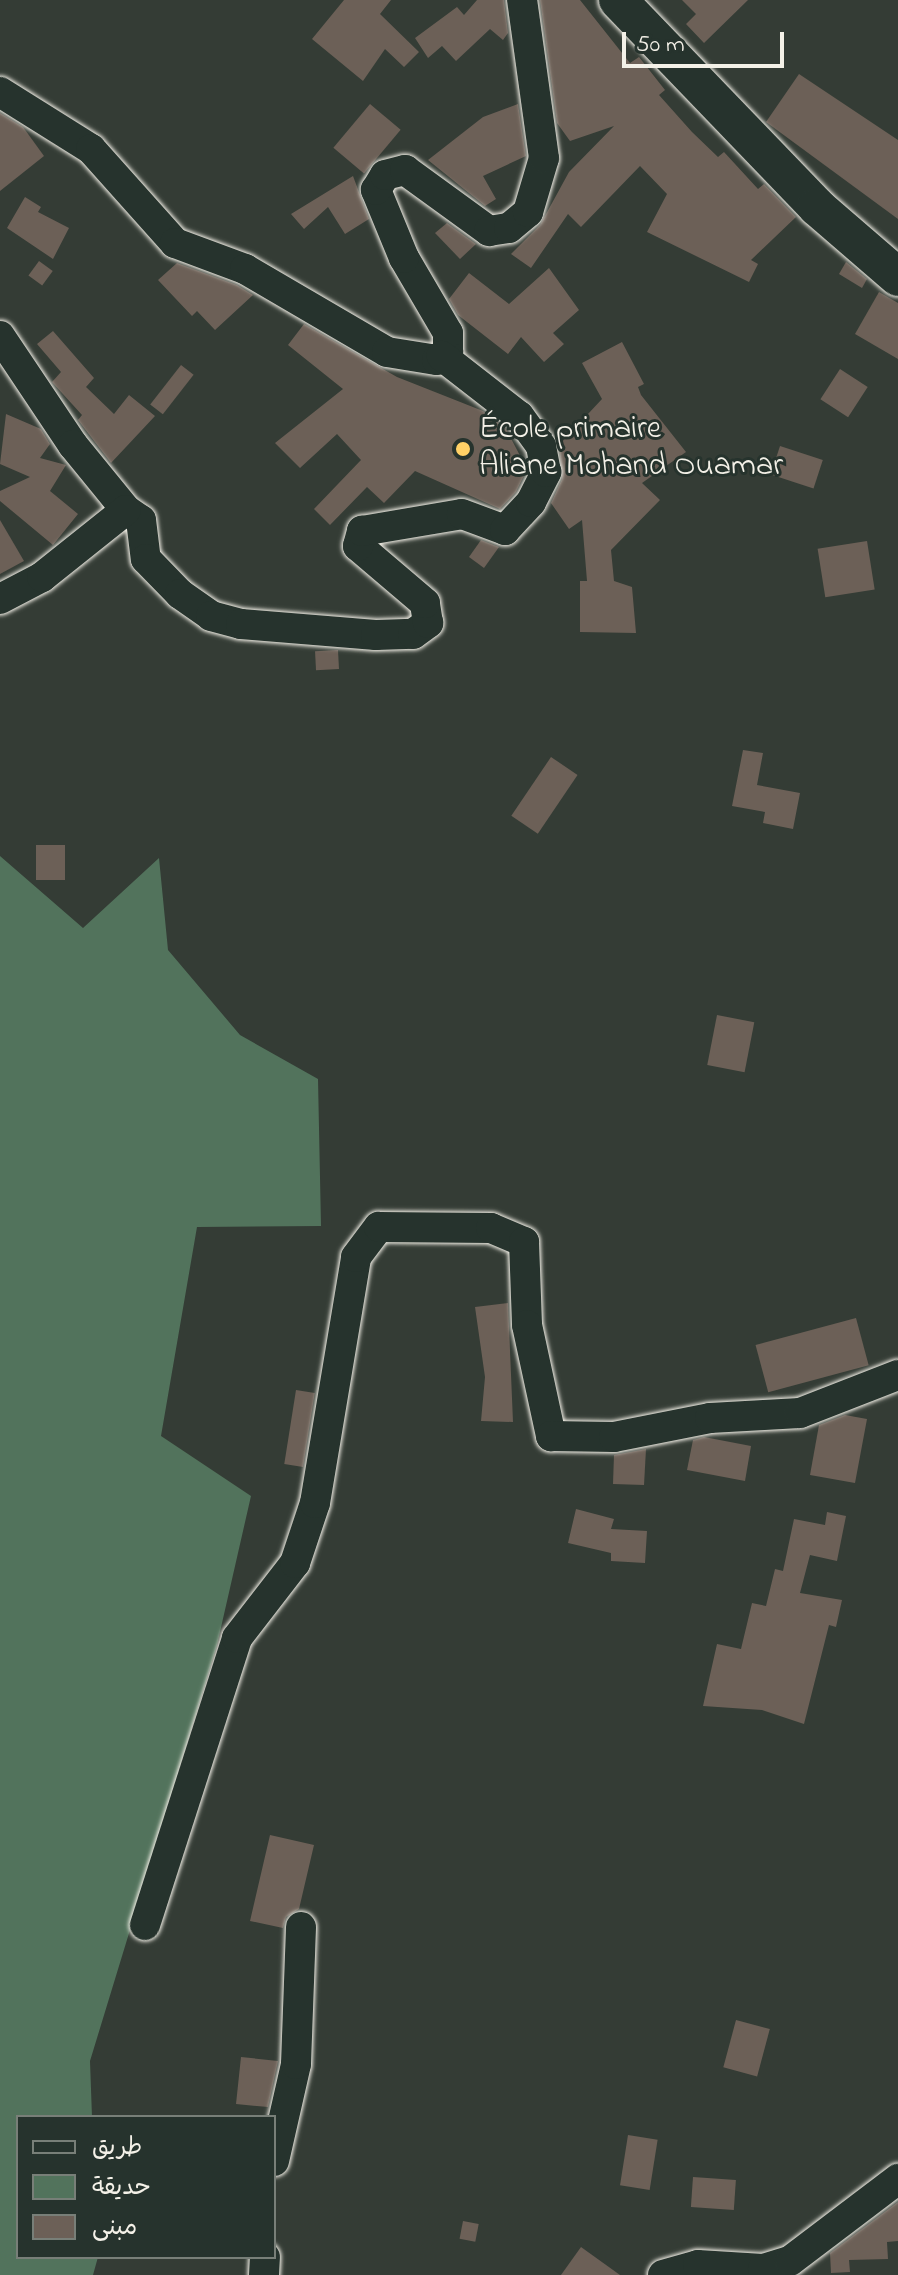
<!DOCTYPE html>
<meta charset="utf-8">
<style>
body{margin:0}
#map{position:relative;width:898px;height:2275px;overflow:hidden;background:#343c35;font-family:"Indie Flower","Playpen Sans Arabic",sans-serif}
div>[style]{position:absolute}
.green>*{inset:0;background:#52735c}
.building>*{inset:0;background:#6c6057;transform-origin:0 0}
.roads{filter:drop-shadow(0 0 2px #f4f1e8) drop-shadow(0 0 2px #f4f1e8)}
.minor>*{height:30px;margin:-15px;padding:0 15px;transform-origin:15px;border-radius:15px;background:#26332d}
.major>*{height:38px;margin:-19px;padding:0 19px;transform-origin:19px;border-radius:19px;background:#26332d}
.dots>*{width:22px;height:22px;translate:-50% -50%;box-sizing:border-box;border:4px solid #26332d;border-radius:50%}
span{translate:-50% -50%;white-space:nowrap;text-align:center;line-height:1.15;-webkit-text-stroke:6px #26332d;paint-order:stroke}
.poi-label{font-size:32px;color:#f4f1e8}
.left{translate:0 -50%;text-align:left}
.legend{position:absolute;left:16px;top:2115px;width:260px;height:144px;box-sizing:border-box;background:#26332d;border:2px solid #787f78;margin:0;padding:10px 14px;list-style:none;font-size:24px;color:#f4f1e8}
.legend li{display:flex;align-items:center;gap:16px;height:40px}
.legend b{width:40px;border:2px solid #787f78}
.scale{position:absolute;left:622px;top:32px;width:162px;height:36px;box-sizing:border-box;border:4px solid #f4f1e8;border-top:0;padding-left:10px;font-size:24px;line-height:28px;white-space:nowrap;color:#f4f1e8;-webkit-text-stroke:6px #26332d;paint-order:stroke}
</style>
<div id="map">
<div class="green">
<i style="clip-path:polygon(0 856px,83px 928px,159px 858px,168px 950px,240px 1035px,318px 1079px,321px 1226px,197px 1227px,161px 1436px,251px 1496px,217px 1645px,90px 2061px,92px 2117px,18px 2117px,18px 2257px,98px 2257px,93px 2275px,0 2275px)"></i>
</div>
<div class="building">
<i style="clip-path:polygon(344px 0,391px 0,380px 14px,419px 52px,404px 67px,385px 49px,363px 81px,312px 39px)"></i>
<i style="clip-path:polygon(477px 0,504px 0,508px 33px,503px 40px,490px 29px,456px 61px,442px 46px,428px 58px,415px 38px,457px 7px,464px 15px)"></i>
<i style="clip-path:polygon(540px 0,580px 0,630px 63px,639px 57px,665px 90px,659px 95px,692px 132px,718px 157px,724px 152px,758px 189px,764px 184px,796px 217px,751px 260px,758px 264px,749px 282px,647px 232px,667px 194px,640px 166px,581px 227px,568px 214px,531px 268px,511px 254px,540px 225px,569px 172px,614px 126px,570px 141px,557px 123px)"></i>
<i style="clip-path:polygon(682px 0,748px 0,704px 43px,686px 24px,696px 14px)"></i>
<i style="clip-path:polygon(799px 74px,898px 140px,898px 219px,766px 122px)"></i>
<i style="left:370px;top:104px;width:40px;height:57px;rotate:40deg"></i>
<i style="clip-path:polygon(518px 104px,526px 156px,483px 176px,496px 199px,485px 206px,428px 160px,483px 117px)"></i>
<i style="clip-path:polygon(0 113px,23px 127px,44px 156px,0 191px)"></i>
<i style="clip-path:polygon(353px 176px,369px 219px,345px 234px,328px 207px,304px 229px,291px 214px)"></i>
<i style="clip-path:polygon(25px 197px,41px 207px,38px 212px,69px 228px,53px 259px,7px 228px)"></i>
<i style="clip-path:polygon(447px 223px,476px 244px,460px 259px,435px 233px)"></i>
<i style="left:39px;top:261px;width:17px;height:18px;rotate:36deg"></i>
<i style="clip-path:polygon(846px 262px,867px 279px,862px 288px,839px 274px)"></i>
<i style="clip-path:polygon(177px 263px,237px 285px,253px 295px,215px 330px,197px 311px,192px 316px,158px 280px)"></i>
<i style="clip-path:polygon(549px 268px,579px 310px,553px 333px,564px 344px,544px 362px,521px 337px,508px 354px,458px 315px,449px 299px,469px 273px,509px 304px)"></i>
<i style="clip-path:polygon(879px 292px,898px 303px,898px 359px,855px 334px)"></i>
<i style="clip-path:polygon(304px 324px,397px 377px,483px 411px,506px 429px,527px 469px,516px 492px,500px 509px,415px 471px,384px 503px,367px 487px,330px 525px,314px 509px,361px 460px,337px 434px,300px 468px,275px 443px,343px 389px,288px 345px)"></i>
<i style="clip-path:polygon(53px 331px,94px 378px,86px 387px,114px 414px,129px 395px,155px 416px,111px 463px,78px 420px,82px 415px,52px 382px,61px 372px,37px 344px)"></i>
<i style="clip-path:polygon(622px 342px,644px 384px,638px 387px,641px 395px,686px 452px,642px 483px,660px 500px,611px 550px,614px 581px,632px 587px,636px 633px,580px 632px,580px 581px,587px 581px,582px 520px,569px 529px,551px 503px,562px 479px,559px 445px,602px 399px,582px 363px)"></i>
<i style="left:181px;top:365px;width:16px;height:50px;rotate:38deg"></i>
<i style="left:840px;top:369px;width:33px;height:36px;rotate:33deg"></i>
<i style="clip-path:polygon(6px 414px,41px 429px,50px 444px,40px 458px,66px 465px,50px 491px,78px 514px,53px 545px,0 501px,0 491px,30px 477px,0 464px)"></i>
<i style="left:780px;top:446px;width:45px;height:30px;rotate:18deg"></i>
<i style="clip-path:polygon(0 520px,24px 561px,0 574px)"></i>
<i style="clip-path:polygon(481px 540px,499px 547px,484px 568px,469px 557px)"></i>
<i style="left:867px;top:541px;width:49px;height:50px;rotate:81deg"></i>
<i style="left:338px;top:650px;width:19px;height:23px;rotate:87deg"></i>
<i style="clip-path:polygon(743px 750px,763px 753px,757px 785px,800px 793px,793px 829px,763px 823px,765px 812px,732px 806px)"></i>
<i style="left:551px;top:757px;width:32px;height:71px;rotate:34deg"></i>
<i style="left:36px;top:845px;width:29px;height:35px"></i>
<i style="left:717px;top:1015px;width:38px;height:51px;rotate:11deg"></i>
<i style="clip-path:polygon(508px 1303px,513px 1422px,481px 1421px,485px 1377px,475px 1307px)"></i>
<i style="left:856px;top:1318px;width:49px;height:104px;rotate:75deg"></i>
<i style="left:296px;top:1390px;width:19px;height:75px;rotate:9deg"></i>
<i style="clip-path:polygon(845px 1415px,867px 1419px,855px 1483px,810px 1475px,819px 1425px)"></i>
<i style="clip-path:polygon(704px 1437px,751px 1446px,745px 1481px,687px 1470px,693px 1440px)"></i>
<i style="clip-path:polygon(646px 1449px,644px 1485px,613px 1484px,614px 1455px)"></i>
<i style="clip-path:polygon(576px 1509px,614px 1519px,611px 1529px,647px 1531px,645px 1563px,611px 1561px,611px 1553px,568px 1543px)"></i>
<i style="clip-path:polygon(827px 1512px,846px 1516px,837px 1561px,810px 1555px,800px 1593px,842px 1600px,836px 1627px,829px 1625px,804px 1724px,762px 1710px,703px 1706px,717px 1644px,741px 1649px,752px 1603px,766px 1606px,775px 1569px,783px 1571px,794px 1519px,825px 1525px)"></i>
<i style="clip-path:polygon(270px 1835px,314px 1845px,299px 1909px,286px 1917px,283px 1928px,250px 1921px)"></i>
<i style="left:736px;top:2020px;width:35px;height:49px;rotate:15deg"></i>
<i style="clip-path:polygon(241px 2057px,278px 2061px,268px 2107px,236px 2104px)"></i>
<i style="left:628px;top:2135px;width:30px;height:51px;rotate:9deg"></i>
<i style="left:693px;top:2177px;width:43px;height:30px;rotate:4deg"></i>
<i style="clip-path:polygon(898px 2202px,898px 2241px,887px 2242px,888px 2259px,849px 2260px,850px 2272px,831px 2273px,830px 2253px)"></i>
<i style="left:463px;top:2221px;width:16px;height:18px;rotate:11deg"></i>
<i style="clip-path:polygon(581px 2247px,620px 2275px,561px 2275px)"></i>
</div>
<div class="roads">
<div class="minor">
<i style="left:0;top:92px;width:107px;rotate:32.1deg"></i>
<i style="left:91px;top:149px;width:126px;rotate:48.2deg"></i>
<i style="left:175px;top:243px;width:75px;rotate:20.4deg"></i>
<i style="left:245px;top:269px;width:164px;rotate:30.3deg"></i>
<i style="left:387px;top:352px;width:51px;rotate:9.1deg"></i>
<i style="left:437px;top:360px;width:14px;rotate:-36deg"></i>
<i style="left:448px;top:352px;width:19px;rotate:-90deg"></i>
<i style="left:448px;top:333px;width:87px;rotate:-120.4deg"></i>
<i style="left:404px;top:258px;width:74px;rotate:-112.4deg"></i>
<i style="left:376px;top:190px;width:17px;rotate:-59deg"></i>
<i style="left:385px;top:175px;width:21px;rotate:-14deg"></i>
<i style="left:405px;top:170px;width:104px;rotate:36deg"></i>
<i style="left:489px;top:231px;width:20px;rotate:-9deg"></i>
<i style="left:509px;top:228px;width:25px;rotate:-40deg"></i>
<i style="left:528px;top:212px;width:56px;rotate:-73.5deg"></i>
<i style="left:544px;top:158px;width:160px;rotate:-97.9deg"></i>
<i style="left:0;top:336px;width:131px;rotate:56.2deg"></i>
<i style="left:73px;top:445px;width:84px;rotate:50.8deg"></i>
<i style="left:126px;top:510px;width:18px;rotate:34deg"></i>
<i style="left:141px;top:520px;width:39px;rotate:83deg"></i>
<i style="left:146px;top:559px;width:49px;rotate:45.8deg"></i>
<i style="left:180px;top:594px;width:38px;rotate:35deg"></i>
<i style="left:211px;top:616px;width:31px;rotate:15deg"></i>
<i style="left:241px;top:624px;width:135px;rotate:4.7deg"></i>
<i style="left:376px;top:635px;width:37px;rotate:-2deg"></i>
<i style="left:413px;top:634px;width:19px;rotate:-36deg"></i>
<i style="left:428px;top:623px;width:20px;rotate:-99deg"></i>
<i style="left:425px;top:603px;width:88px;rotate:-139.6deg"></i>
<i style="left:358px;top:546px;width:16px;rotate:-75deg"></i>
<i style="left:362px;top:531px;width:101px;rotate:-9.6deg"></i>
<i style="left:462px;top:514px;width:46px;rotate:20.4deg"></i>
<i style="left:505px;top:530px;width:38px;rotate:-47deg"></i>
<i style="left:531px;top:502px;width:34px;rotate:-63deg"></i>
<i style="left:546px;top:472px;width:26px;rotate:-101deg"></i>
<i style="left:541px;top:446px;width:37px;rotate:-126deg"></i>
<i style="left:519px;top:416px;width:98px;rotate:-142.1deg"></i>
<i style="left:0;top:599px;width:47px;rotate:-27.6deg"></i>
<i style="left:42px;top:577px;width:107px;rotate:-38.6deg"></i>
<i style="left:145px;top:1925px;width:301px;rotate:-72.2deg"></i>
<i style="left:237px;top:1638px;width:95px;rotate:-52.3deg"></i>
<i style="left:295px;top:1563px;width:63px;rotate:-71.6deg"></i>
<i style="left:315px;top:1503px;width:249px;rotate:-80.5deg"></i>
<i style="left:356px;top:1257px;width:38px;rotate:-53deg"></i>
<i style="left:379px;top:1227px;width:112px;rotate:0.5deg"></i>
<i style="left:491px;top:1228px;width:36px;rotate:23deg"></i>
<i style="left:524px;top:1242px;width:83px;rotate:87.9deg"></i>
<i style="left:527px;top:1325px;width:114px;rotate:77.8deg"></i>
<i style="left:551px;top:1436px;width:63px;rotate:0.9deg"></i>
<i style="left:614px;top:1437px;width:98px;rotate:-11.2deg"></i>
<i style="left:710px;top:1418px;width:90px;rotate:-3.2deg"></i>
<i style="left:800px;top:1413px;width:105px;rotate:-21.2deg"></i>
<i style="left:274px;top:2161px;width:99px;rotate:-77.2deg"></i>
<i style="left:296px;top:2064px;width:137px;rotate:-87.9deg"></i>
<i style="left:264px;top:2275px;width:18px;rotate:-87deg"></i>
<i style="left:663px;top:2275px;width:36px;rotate:-16deg"></i>
<i style="left:698px;top:2265px;width:65px;rotate:3.5deg"></i>
<i style="left:763px;top:2269px;width:28px;rotate:-17deg"></i>
<i style="left:790px;top:2261px;width:136px;rotate:-37.2deg"></i>
</div>
<div class="major">
<i style="left:618px;top:0;width:287px;rotate:46.1deg"></i>
<i style="left:817px;top:207px;width:107px;rotate:40.8deg"></i>
</div>
</div>
<div class="dots">
<i style="left:463px;top:449px;background:#ffd166"></i>
</div>
<div class="poi-label">
<span class="left" style="left:479px;top:449px">École primaire<br>Aliane Mohand Ouamar</span>
</div>
<ul class="legend">
<li><b style="height:10px;background:#26332d"></b>طريق</li>
<li><b style="height:22px;background:#52735c"></b>حديقة</li>
<li><b style="height:22px;background:#6c6057"></b>مبنى</li>
</ul>
<div class="scale">50 m</div>
</div>
